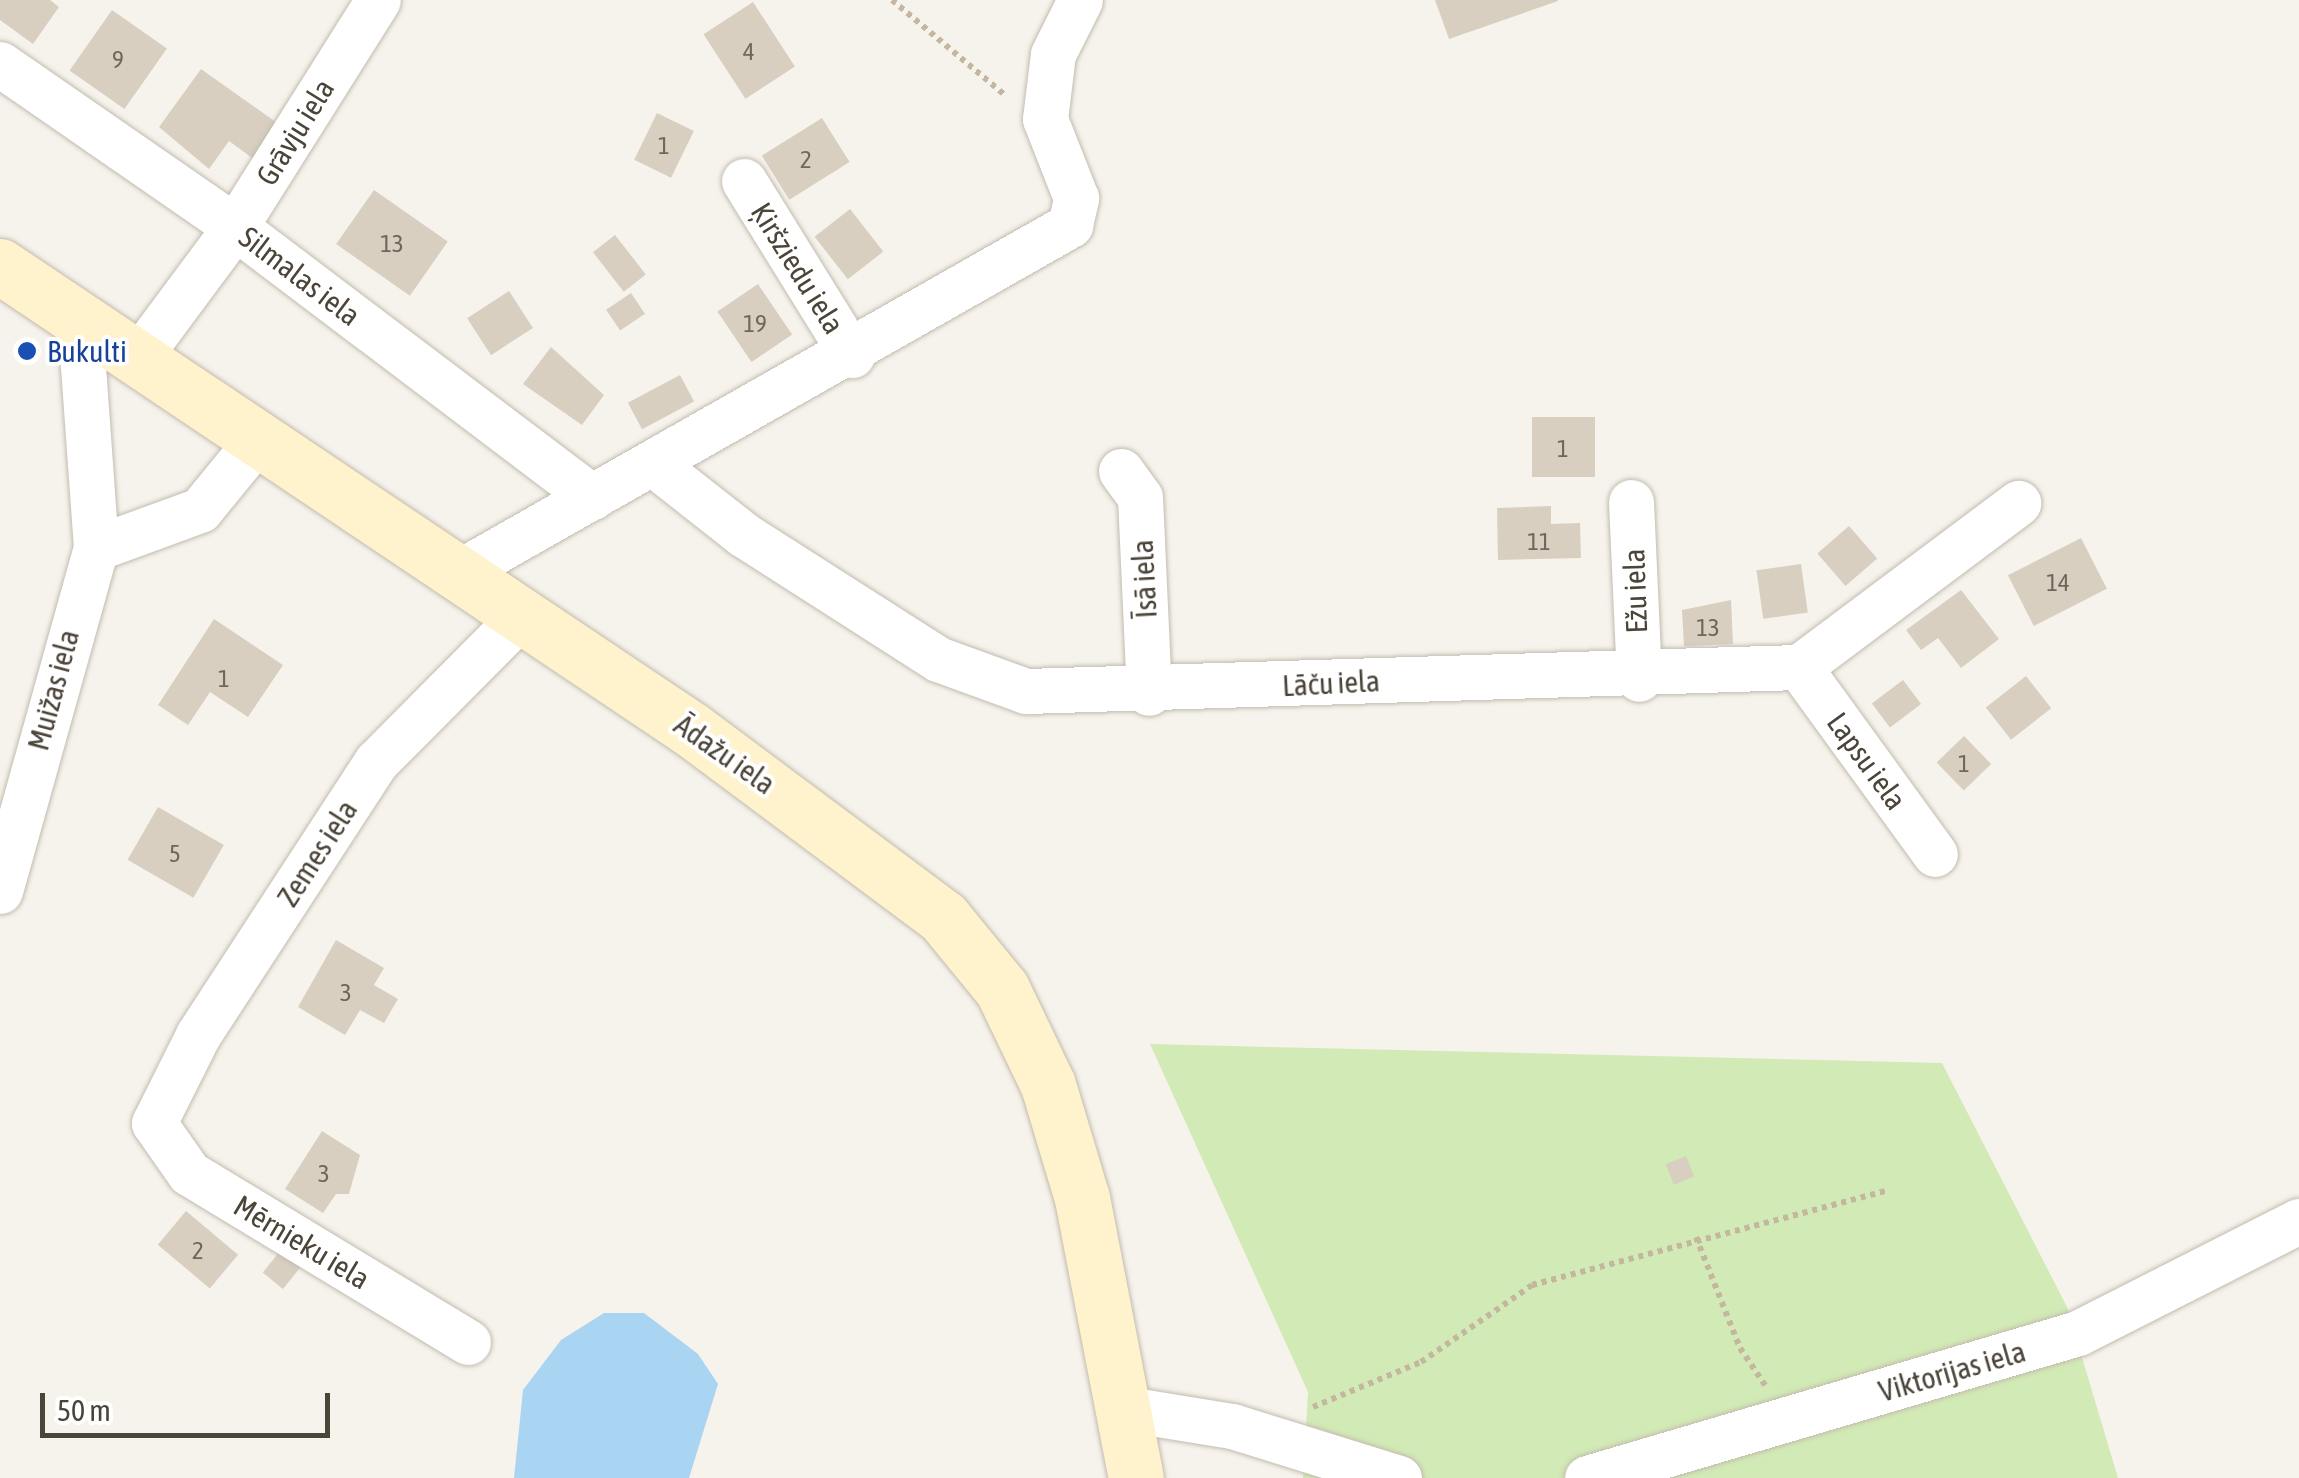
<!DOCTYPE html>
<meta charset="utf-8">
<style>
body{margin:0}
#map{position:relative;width:2299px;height:1478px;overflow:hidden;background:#f6f3ec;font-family:"Asap Condensed",sans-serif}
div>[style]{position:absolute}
.green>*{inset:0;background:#d2eab5}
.water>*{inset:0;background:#a9d4f2}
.building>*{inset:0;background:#d8cfc1;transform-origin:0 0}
.path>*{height:6px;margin-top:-3px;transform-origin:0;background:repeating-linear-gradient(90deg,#c4b79f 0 5px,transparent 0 10px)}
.roads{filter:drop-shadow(0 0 2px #c2bbae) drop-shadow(0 0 2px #c2bbae)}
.street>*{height:45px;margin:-22.5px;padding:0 22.5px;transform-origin:22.5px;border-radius:22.5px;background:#fff}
.secondary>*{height:55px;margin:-27.5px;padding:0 27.5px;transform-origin:27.5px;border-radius:27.5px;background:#fff3cd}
.dots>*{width:28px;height:28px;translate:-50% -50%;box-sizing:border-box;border:5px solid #fff;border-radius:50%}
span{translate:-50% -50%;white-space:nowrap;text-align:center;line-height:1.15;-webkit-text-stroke:8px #fff;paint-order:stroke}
.number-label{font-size:25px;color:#6e675b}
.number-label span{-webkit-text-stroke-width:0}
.street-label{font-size:30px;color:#4b4439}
.transit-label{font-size:30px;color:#164399}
.left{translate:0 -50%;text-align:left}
.scale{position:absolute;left:40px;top:1393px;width:290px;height:45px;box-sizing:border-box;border:5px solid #4b4439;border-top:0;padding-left:12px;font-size:30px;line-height:35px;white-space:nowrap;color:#4b4439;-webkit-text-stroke:8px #fff;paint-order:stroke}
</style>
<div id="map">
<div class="green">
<i style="clip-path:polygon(1150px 1044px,1942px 1063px,2067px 1307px,2118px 1478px,1303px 1478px,1308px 1392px)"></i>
</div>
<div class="water">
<i style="clip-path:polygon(604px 1313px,644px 1313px,698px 1354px,718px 1384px,689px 1478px,514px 1478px,523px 1390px,561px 1340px)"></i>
</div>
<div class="building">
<i style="clip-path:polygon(0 0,50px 0,59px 7px,33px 44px,0 20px)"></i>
<i style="clip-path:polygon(1435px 0,1558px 0,1558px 1px,1449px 39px)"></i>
<i style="left:753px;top:2px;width:77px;height:59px;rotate:57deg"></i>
<i style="left:112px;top:10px;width:67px;height:74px;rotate:35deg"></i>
<i style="clip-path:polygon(201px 69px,280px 125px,255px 160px,229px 141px,209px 169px,159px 127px)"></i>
<i style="left:657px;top:113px;width:41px;height:52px;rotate:26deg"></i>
<i style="left:822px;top:118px;width:52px;height:71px;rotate:58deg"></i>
<i style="left:374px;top:190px;width:90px;height:66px;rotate:35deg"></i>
<i style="left:850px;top:209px;width:54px;height:45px;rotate:52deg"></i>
<i style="left:615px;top:235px;width:50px;height:28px;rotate:52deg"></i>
<i style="left:758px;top:284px;width:61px;height:49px;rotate:56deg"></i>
<i style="left:509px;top:291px;width:44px;height:50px;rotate:57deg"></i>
<i style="left:631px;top:293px;width:25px;height:30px;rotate:56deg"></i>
<i style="clip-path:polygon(551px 347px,604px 395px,582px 425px,523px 384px)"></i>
<i style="left:680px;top:375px;width:30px;height:59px;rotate:62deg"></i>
<i style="left:1595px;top:417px;width:60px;height:63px;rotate:90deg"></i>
<i style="clip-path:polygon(1551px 506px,1551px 524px,1580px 523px,1581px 558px,1498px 560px,1497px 508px)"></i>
<i style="left:1849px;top:526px;width:43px;height:42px;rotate:49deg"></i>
<i style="left:2081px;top:538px;width:57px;height:82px;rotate:63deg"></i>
<i style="left:1801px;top:564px;width:49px;height:45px;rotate:82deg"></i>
<i style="clip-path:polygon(1961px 590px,1999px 639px,1961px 668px,1938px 638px,1921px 650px,1906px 630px)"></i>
<i style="clip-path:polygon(1731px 600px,1733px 644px,1684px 646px,1682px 610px)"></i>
<i style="clip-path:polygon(214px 619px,283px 665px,248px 717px,210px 692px,188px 725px,158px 705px)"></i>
<i style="left:2026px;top:676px;width:41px;height:51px;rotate:52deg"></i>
<i style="left:1903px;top:680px;width:30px;height:39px;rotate:53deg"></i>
<i style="left:1964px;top:736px;width:39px;height:38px;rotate:46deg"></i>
<i style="left:158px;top:807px;width:76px;height:61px;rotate:30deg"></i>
<i style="clip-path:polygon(336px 940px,384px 968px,374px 985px,398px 999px,384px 1023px,360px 1010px,345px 1035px,298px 1007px)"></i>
<i style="clip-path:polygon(322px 1131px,360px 1155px,349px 1194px,336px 1194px,323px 1213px,285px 1189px)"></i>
<i style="left:1686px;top:1156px;width:22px;height:22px;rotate:68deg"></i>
<i style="left:186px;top:1211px;width:68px;height:44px;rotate:40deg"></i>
<i style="left:281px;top:1250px;width:26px;height:29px;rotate:39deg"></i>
</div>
<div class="path">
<i style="left:892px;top:0;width:149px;rotate:40.1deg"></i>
<i style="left:1696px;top:1237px;width:119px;rotate:68.4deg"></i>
<i style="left:1740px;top:1348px;width:45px;rotate:56deg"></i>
<i style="left:1313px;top:1407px;width:117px;rotate:-22.6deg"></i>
<i style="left:1421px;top:1362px;width:135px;rotate:-34.7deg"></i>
<i style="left:1532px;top:1285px;width:366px;rotate:-14.9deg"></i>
</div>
<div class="roads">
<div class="street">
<i style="left:0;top:64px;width:286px;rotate:34.7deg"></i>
<i style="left:235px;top:227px;width:448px;rotate:37.1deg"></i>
<i style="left:744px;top:181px;width:205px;rotate:58.2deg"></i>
<i style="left:137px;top:359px;width:164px;rotate:-53.4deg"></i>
<i style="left:235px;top:227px;width:268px;rotate:-57.8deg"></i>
<i style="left:655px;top:465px;width:113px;rotate:38.2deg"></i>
<i style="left:744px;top:535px;width:230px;rotate:32.6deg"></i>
<i style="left:938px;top:659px;width:94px;rotate:20deg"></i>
<i style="left:1026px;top:691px;width:773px;rotate:-1.78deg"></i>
<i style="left:1799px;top:667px;width:274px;rotate:-36.8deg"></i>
<i style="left:1121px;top:471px;width:32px;rotate:54deg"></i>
<i style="left:1140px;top:497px;width:196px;rotate:87.4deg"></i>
<i style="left:1631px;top:502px;width:177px;rotate:87.4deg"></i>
<i style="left:96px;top:548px;width:111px;rotate:-20.1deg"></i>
<i style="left:200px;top:510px;width:93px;rotate:-50.7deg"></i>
<i style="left:459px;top:572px;width:703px;rotate:-29.59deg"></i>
<i style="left:1070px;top:225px;width:28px;rotate:-77deg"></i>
<i style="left:1076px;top:198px;width:85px;rotate:-111.4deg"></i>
<i style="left:1045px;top:119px;width:65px;rotate:-83deg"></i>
<i style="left:1053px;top:54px;width:60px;rotate:-63.4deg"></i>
<i style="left:1799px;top:667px;width:231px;rotate:54deg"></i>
<i style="left:0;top:891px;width:356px;rotate:-74.4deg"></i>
<i style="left:96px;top:548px;width:226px;rotate:-94.1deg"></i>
<i style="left:468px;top:1342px;width:326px;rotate:-148.8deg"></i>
<i style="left:189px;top:1173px;width:61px;rotate:-125deg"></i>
<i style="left:154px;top:1123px;width:98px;rotate:-63.4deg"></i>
<i style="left:198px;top:1035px;width:326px;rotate:-56.9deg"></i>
<i style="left:376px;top:762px;width:207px;rotate:-45.2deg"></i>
<i style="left:1127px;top:1409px;width:106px;rotate:9.2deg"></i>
<i style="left:1232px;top:1426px;width:175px;rotate:17.3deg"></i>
<i style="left:1587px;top:1478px;width:512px;rotate:-16.45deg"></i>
<i style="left:2078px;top:1333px;width:248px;rotate:-26.9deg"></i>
</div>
<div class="secondary">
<i style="left:0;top:266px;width:833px;rotate:33.84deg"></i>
<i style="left:692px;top:730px;width:313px;rotate:36.7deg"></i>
<i style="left:943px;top:917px;width:93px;rotate:50.7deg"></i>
<i style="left:1002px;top:989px;width:106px;rotate:64.4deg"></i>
<i style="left:1048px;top:1085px;width:118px;rotate:73.3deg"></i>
<i style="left:1082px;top:1198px;width:285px;rotate:79.1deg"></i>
</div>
</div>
<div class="dots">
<i style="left:27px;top:351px;background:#1a4fb4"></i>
</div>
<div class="number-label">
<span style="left:749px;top:51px">4</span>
<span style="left:118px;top:59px">9</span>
<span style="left:664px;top:145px">1</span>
<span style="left:806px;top:159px">2</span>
<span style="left:392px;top:243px">13</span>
<span style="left:755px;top:323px">19</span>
<span style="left:1563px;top:448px">1</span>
<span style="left:1539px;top:541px">11</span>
<span style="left:2058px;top:582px">14</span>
<span style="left:1708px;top:627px">13</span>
<span style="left:224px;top:678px">1</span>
<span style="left:1964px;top:763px">1</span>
<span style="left:175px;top:853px">5</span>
<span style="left:346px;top:992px">3</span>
<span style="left:324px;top:1173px">3</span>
<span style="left:198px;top:1250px">2</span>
</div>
<div class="street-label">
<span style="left:295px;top:132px;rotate:-58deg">Grāvju iela</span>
<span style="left:798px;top:268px;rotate:58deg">Ķiršziedu iela</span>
<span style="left:300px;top:276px;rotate:37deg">Silmalas iela</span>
<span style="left:1144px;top:579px;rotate:-93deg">Īsā iela</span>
<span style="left:1635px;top:591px;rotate:-92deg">Ežu iela</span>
<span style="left:1331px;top:683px;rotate:-3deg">Lāču iela</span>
<span style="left:53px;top:690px;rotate:-75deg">Muižas iela</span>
<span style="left:725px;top:754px;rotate:35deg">Ādažu iela</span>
<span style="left:1867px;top:761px;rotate:54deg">Lapsu iela</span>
<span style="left:317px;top:853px;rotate:-57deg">Zemes iela</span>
<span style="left:302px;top:1242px;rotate:31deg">Mērnieku iela</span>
<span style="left:1952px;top:1371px;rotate:-16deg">Viktorijas iela</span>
</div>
<div class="transit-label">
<span class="left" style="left:47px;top:351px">Bukulti</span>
</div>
<div class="scale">50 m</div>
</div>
